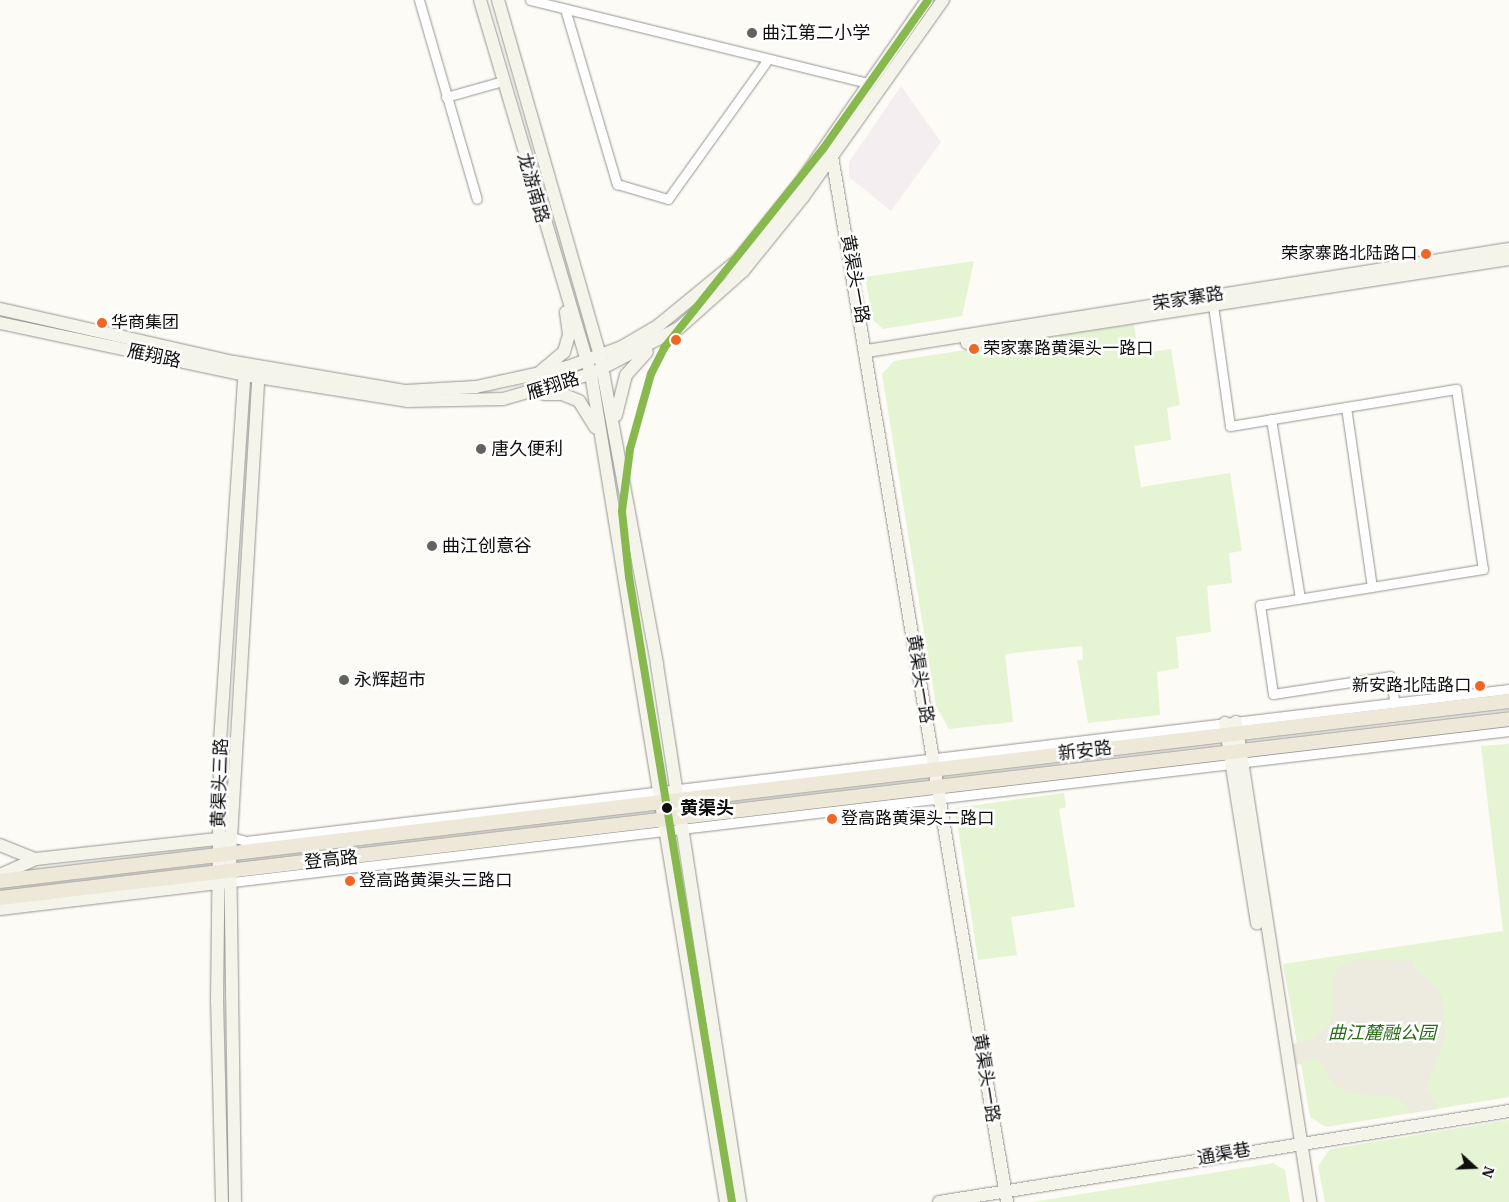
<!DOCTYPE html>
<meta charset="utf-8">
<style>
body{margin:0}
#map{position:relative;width:1509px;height:1202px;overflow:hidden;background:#fcfbf5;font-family:"IBM Plex Serif","Noto Sans SC",serif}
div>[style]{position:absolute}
.industrial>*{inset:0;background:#f4eef1}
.green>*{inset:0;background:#e5f4d3}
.plaza>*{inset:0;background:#edeadf}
.roads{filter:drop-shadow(0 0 1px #969593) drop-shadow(0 0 1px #969593)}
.street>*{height:9px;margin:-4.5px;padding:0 4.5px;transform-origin:4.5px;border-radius:4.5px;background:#fffefe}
.secondary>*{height:12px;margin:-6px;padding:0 6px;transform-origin:6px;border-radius:6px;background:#f5f4eb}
.primary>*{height:14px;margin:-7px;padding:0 7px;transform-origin:7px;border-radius:7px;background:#eee8d9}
.metro-1>*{height:8px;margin:-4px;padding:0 4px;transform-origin:4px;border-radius:4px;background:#88b94f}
.dots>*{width:14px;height:14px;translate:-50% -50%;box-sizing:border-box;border:2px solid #fff;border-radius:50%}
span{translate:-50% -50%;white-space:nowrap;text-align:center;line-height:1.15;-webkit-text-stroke:5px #fff;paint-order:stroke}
.bus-label{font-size:17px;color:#0f0f0f}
.right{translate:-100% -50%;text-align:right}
.left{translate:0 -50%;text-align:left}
.poi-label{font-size:18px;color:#0f0f0f}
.street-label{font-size:18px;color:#0f0f0f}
.stop-label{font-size:18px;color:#0f0f0f;font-weight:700}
.park-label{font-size:18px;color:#2a6e18;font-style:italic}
.north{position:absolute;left:1449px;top:1142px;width:50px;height:50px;-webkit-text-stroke:4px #fff;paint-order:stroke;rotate:110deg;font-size:14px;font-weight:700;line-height:20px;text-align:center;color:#0f0f0f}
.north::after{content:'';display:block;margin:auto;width:18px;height:22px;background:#0f0f0f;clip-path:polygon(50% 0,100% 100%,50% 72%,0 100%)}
</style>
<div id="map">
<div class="industrial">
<i style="clip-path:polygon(901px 86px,941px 142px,891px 211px,849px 177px,849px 162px)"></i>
</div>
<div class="green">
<i style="clip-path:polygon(974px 261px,962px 316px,883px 329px,873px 320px,865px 277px)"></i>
<i style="clip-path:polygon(1134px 324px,1138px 354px,1171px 349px,1180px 405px,1167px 408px,1171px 440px,1134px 446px,1141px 487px,1230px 473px,1242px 551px,1229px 553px,1232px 583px,1207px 586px,1211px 632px,1176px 637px,1179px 668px,1157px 672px,1160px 715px,1088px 723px,1077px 660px,1083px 660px,1082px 646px,1005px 654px,1013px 722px,949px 729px,936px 706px,882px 374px,894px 361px)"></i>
<i style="clip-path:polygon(1509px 744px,1509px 1097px,1326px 1127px,1310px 1117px,1301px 1064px,1289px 1066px,1297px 1043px,1283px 964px,1503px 931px,1481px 746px)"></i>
<i style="clip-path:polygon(1064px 793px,1066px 807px,1059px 809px,1075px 907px,1011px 917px,1017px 955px,978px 960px,955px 808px)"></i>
<i style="clip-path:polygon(1509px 1120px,1509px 1202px,1325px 1202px,1318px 1166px,1330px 1149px)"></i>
<i style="clip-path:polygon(1273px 1163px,1285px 1170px,1290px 1202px,1033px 1202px)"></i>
</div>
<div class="plaza">
<i style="clip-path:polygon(1359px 959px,1414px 961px,1413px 969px,1429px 979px,1442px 998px,1445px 1037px,1426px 1088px,1438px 1109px,1412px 1113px,1398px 1097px,1349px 1094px,1332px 1083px,1322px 1063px,1313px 1059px,1289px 1066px,1285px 1046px,1311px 1039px,1328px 1027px,1333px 1010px,1332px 980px,1339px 967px)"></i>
</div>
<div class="roads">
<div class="street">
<i style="left:419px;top:0;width:207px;rotate:73.8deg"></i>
<i style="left:530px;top:0;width:347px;rotate:13.8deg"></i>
<i style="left:565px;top:9px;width:183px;rotate:73.5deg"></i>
<i style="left:617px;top:184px;width:53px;rotate:16.4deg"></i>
<i style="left:668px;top:199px;width:168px;rotate:-54.4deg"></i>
<i style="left:446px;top:97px;width:59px;rotate:-15.7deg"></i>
<i style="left:1213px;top:305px;width:122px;rotate:82deg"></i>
<i style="left:1230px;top:426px;width:229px;rotate:-9.3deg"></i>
<i style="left:1456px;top:389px;width:182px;rotate:81.5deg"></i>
<i style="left:1483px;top:569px;width:226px;rotate:170.8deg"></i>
<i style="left:1260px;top:605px;width:90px;rotate:81.7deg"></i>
<i style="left:1273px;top:694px;width:118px;rotate:-8.7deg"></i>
<i style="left:1390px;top:676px;width:27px;rotate:80deg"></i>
<i style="left:1346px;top:407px;width:182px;rotate:81.8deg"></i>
<i style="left:1271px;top:419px;width:181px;rotate:80.8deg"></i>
<i style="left:231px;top:837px;width:16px;rotate:15deg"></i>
<i style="left:246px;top:841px;width:1272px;rotate:-6.86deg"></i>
<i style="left:232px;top:882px;width:1286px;rotate:-6.74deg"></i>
</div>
<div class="secondary">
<i style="left:480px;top:0;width:390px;rotate:73.5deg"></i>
<i style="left:591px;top:374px;width:839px;rotate:80.74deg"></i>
<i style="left:498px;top:0;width:370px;rotate:74deg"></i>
<i style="left:600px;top:356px;width:314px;rotate:79.5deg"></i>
<i style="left:657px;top:665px;width:543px;rotate:81.21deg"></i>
<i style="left:832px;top:156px;width:1061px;rotate:80.5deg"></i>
<i style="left:0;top:309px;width:240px;rotate:12.8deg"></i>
<i style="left:234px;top:362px;width:173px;rotate:9.6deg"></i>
<i style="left:405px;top:391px;width:71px;rotate:-3.2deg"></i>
<i style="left:476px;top:387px;width:94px;rotate:-12.3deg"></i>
<i style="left:568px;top:367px;width:58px;rotate:-20.3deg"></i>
<i style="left:622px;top:347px;width:43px;rotate:-30.7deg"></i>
<i style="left:659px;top:325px;width:102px;rotate:-39.4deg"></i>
<i style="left:738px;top:260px;width:99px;rotate:-51.2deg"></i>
<i style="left:800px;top:183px;width:223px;rotate:-55.2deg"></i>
<i style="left:0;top:323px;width:250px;rotate:12deg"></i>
<i style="left:245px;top:375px;width:164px;rotate:9.1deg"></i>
<i style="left:407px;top:401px;width:96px;rotate:-1.2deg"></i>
<i style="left:503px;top:399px;width:91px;rotate:-15.9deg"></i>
<i style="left:591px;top:374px;width:99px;rotate:-27.6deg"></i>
<i style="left:679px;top:328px;width:86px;rotate:-41.7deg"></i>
<i style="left:743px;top:271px;width:95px;rotate:-51deg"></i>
<i style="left:803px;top:197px;width:242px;rotate:-54.6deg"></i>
<i style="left:967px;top:343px;width:548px;rotate:-8.81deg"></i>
<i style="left:867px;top:351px;width:650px;rotate:-9.03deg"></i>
<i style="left:540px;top:372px;width:31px;rotate:-40deg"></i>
<i style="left:564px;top:352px;width:19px;rotate:-74deg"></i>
<i style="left:569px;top:334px;width:22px;rotate:-98deg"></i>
<i style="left:544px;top:394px;width:18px"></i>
<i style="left:562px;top:394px;width:18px;rotate:22deg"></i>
<i style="left:579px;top:401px;width:31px;rotate:58deg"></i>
<i style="left:616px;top:415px;width:41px;rotate:-76deg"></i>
<i style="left:626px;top:375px;width:31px;rotate:-48deg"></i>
<i style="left:1236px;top:722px;width:486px;rotate:81.2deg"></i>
<i style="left:1225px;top:723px;width:203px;rotate:80.9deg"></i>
<i style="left:0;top:845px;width:37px;rotate:22deg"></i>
<i style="left:0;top:875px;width:39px;rotate:-24deg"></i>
<i style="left:36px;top:859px;width:191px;rotate:-6.3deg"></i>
<i style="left:0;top:909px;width:228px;rotate:-6.8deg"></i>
<i style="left:222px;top:1202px;width:200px;rotate:-91.4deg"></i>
<i style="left:217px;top:1002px;width:260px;rotate:-89.3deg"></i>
<i style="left:220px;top:742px;width:376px;rotate:-86.2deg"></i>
<i style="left:235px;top:1202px;width:347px;rotate:-90.8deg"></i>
<i style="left:230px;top:855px;width:485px;rotate:-86.6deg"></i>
<i style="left:939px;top:1202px;width:577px;rotate:-9.07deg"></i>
</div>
<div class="primary">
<i style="left:0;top:881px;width:1520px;rotate:-6.8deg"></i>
<i style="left:0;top:898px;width:1520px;rotate:-6.76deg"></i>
</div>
</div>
<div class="metro-1">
<i style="left:732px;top:1202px;width:633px;rotate:-99.36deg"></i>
<i style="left:629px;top:577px;width:66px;rotate:-96.1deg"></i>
<i style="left:622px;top:511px;width:63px;rotate:-82.6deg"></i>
<i style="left:630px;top:449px;width:78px;rotate:-74.4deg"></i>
<i style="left:651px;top:374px;width:29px;rotate:-63deg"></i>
<i style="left:664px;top:348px;width:255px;rotate:-51.4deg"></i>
<i style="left:823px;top:149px;width:182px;rotate:-54.8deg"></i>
</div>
<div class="dots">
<i style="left:752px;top:33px;background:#626260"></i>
<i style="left:1426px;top:254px;background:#f26522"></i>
<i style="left:102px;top:323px;background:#f26522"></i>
<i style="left:676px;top:340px;background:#f26522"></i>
<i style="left:974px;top:349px;background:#f26522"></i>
<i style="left:481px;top:449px;background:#626260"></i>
<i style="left:432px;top:546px;background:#626260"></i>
<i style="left:344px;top:680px;background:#626260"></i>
<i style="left:1480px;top:686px;background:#f26522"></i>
<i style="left:667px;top:808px;background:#0f0f0f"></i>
<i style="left:832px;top:819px;background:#f26522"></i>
<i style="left:350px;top:881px;background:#f26522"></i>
</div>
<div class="bus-label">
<span class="right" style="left:1417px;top:254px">荣家寨路北陆路口</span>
<span class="left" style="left:111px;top:323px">华商集团</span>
<span class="left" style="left:983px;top:349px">荣家寨路黄渠头一路口</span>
<span class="right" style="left:1471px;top:686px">新安路北陆路口</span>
<span class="left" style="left:841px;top:819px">登高路黄渠头二路口</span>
<span class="left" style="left:359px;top:881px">登高路黄渠头三路口</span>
</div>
<div class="poi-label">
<span class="left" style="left:762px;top:33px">曲江第二小学</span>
<span class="left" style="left:491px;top:449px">唐久便利</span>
<span class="left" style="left:442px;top:546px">曲江创意谷</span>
<span class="left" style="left:354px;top:680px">永辉超市</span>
</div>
<div class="street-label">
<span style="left:533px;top:188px;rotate:74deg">龙游南路</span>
<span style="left:855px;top:279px;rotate:80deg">黄渠头一路</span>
<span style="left:1188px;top:299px;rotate:-9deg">荣家寨路</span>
<span style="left:154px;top:356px;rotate:12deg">雁翔路</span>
<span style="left:553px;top:386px;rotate:-17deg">雁翔路</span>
<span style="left:920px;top:679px;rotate:81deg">黄渠头一路</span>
<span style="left:1085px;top:751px;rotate:-7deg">新安路</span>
<span style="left:220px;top:783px;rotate:-88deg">黄渠头三路</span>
<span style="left:331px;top:860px;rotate:-6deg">登高路</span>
<span style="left:986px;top:1078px;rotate:81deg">黄渠头一路</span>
<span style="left:1224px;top:1154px;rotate:-10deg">通渠巷</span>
</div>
<div class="stop-label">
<span class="left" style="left:680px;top:808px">黄渠头</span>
</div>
<div class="park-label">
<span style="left:1382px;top:1033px">曲江麓融公园</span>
</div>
<div class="north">N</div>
</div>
